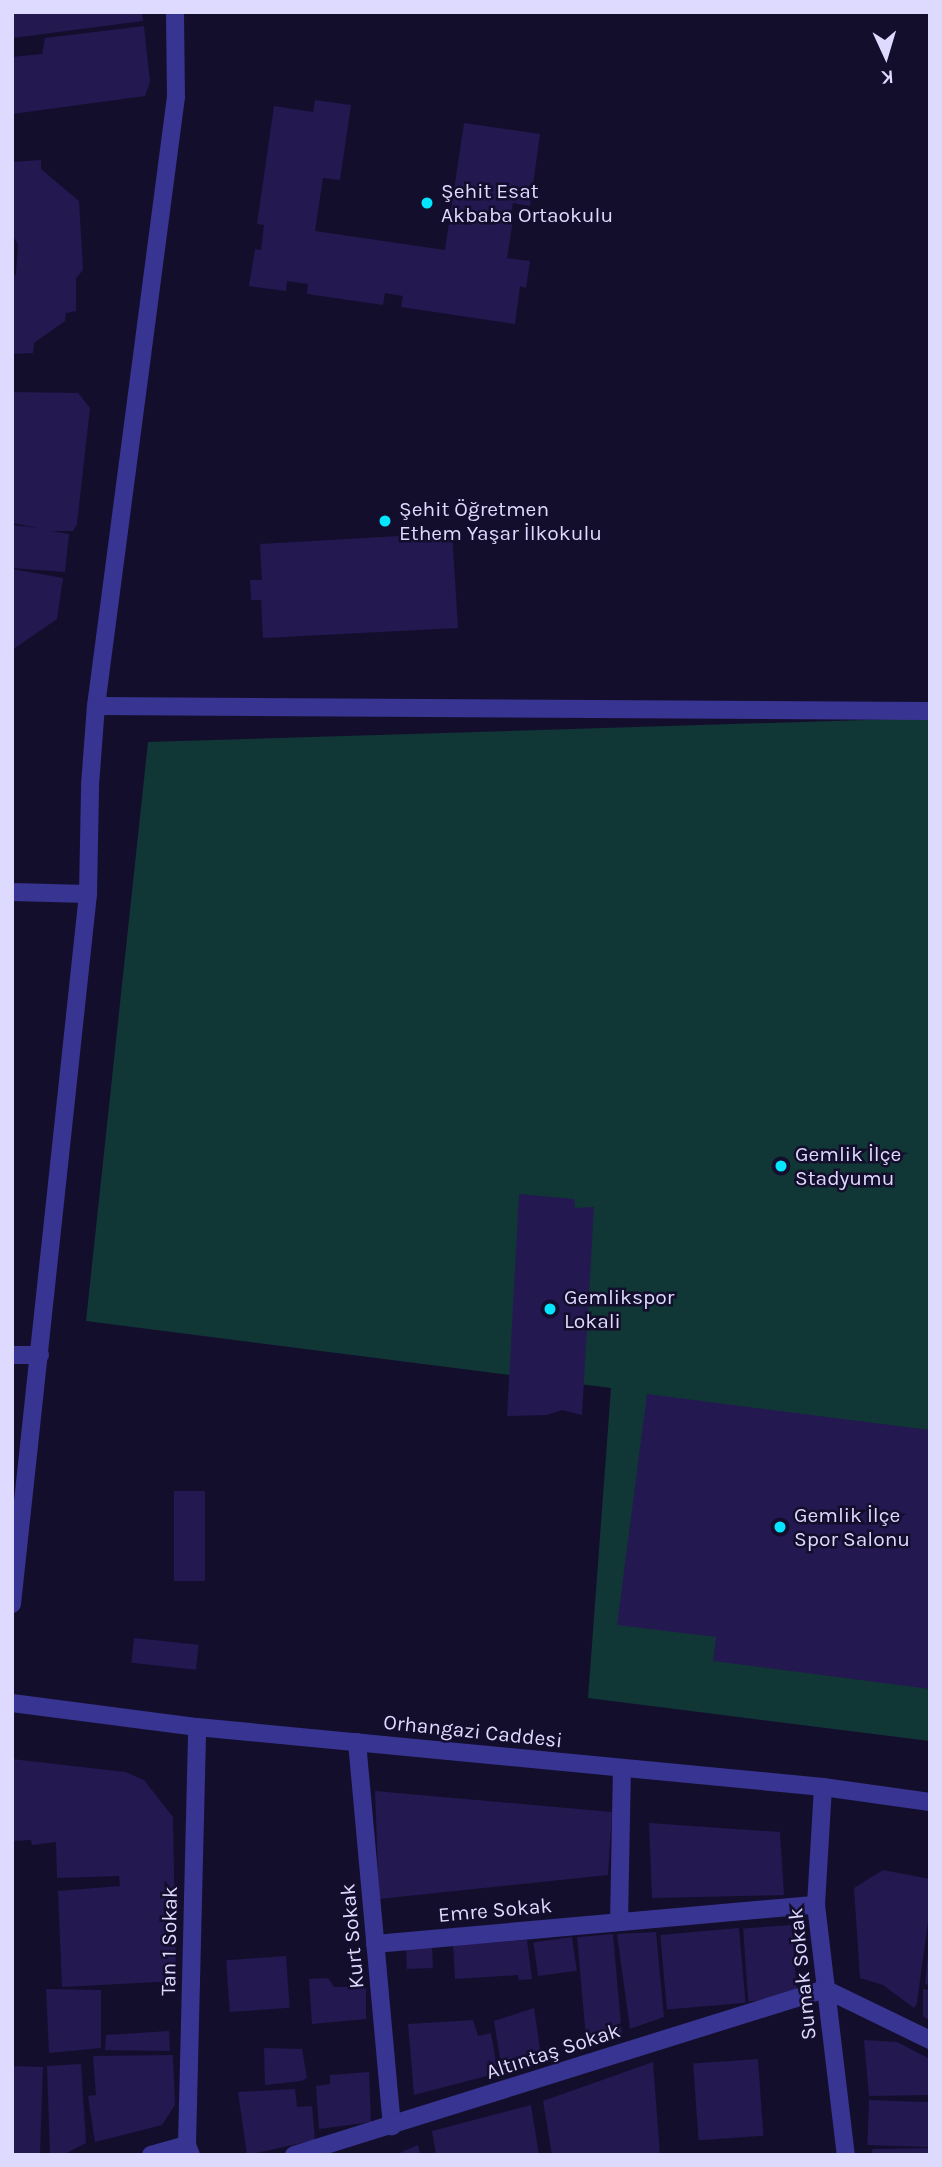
<!DOCTYPE html>
<meta charset="utf-8">
<style>
body{margin:0}
#map{position:relative;width:942px;height:2167px;overflow:hidden;background:#140e2d;font-family:Karla,sans-serif}
div>[style]{position:absolute}
.green>*{inset:0;background:#103736}
.building>*{inset:0;background:#241850;transform-origin:0 0}
.minor>*{height:18px;margin:-9px;padding:0 9px;transform-origin:9px;border-radius:9px;background:#383491}
.tertiary>*{height:18px;margin:-9px;padding:0 9px;transform-origin:9px;border-radius:9px;background:#383491}
.dots>*{width:19px;height:19px;translate:-50% -50%;box-sizing:border-box;border:4px solid #140e2d;border-radius:50%}
span{translate:-50% -50%;white-space:nowrap;text-align:center;line-height:1.15;-webkit-text-stroke:5px #140e2d;paint-order:stroke}
.poi-label{font-size:21px;color:#dedaff}
.left{translate:0 -50%;text-align:left}
.street-label{font-size:21px;color:#dedaff}
.frame{position:absolute;inset:0;border:14px solid #dedaff;pointer-events:none}
.north{position:absolute;left:851px;top:21px;width:70px;height:70px;-webkit-text-stroke:5px #140e2d;paint-order:stroke;rotate:176deg;font-size:19px;font-weight:700;line-height:28px;text-align:center;color:#dedaff}
.north::after{content:'';display:block;margin:auto;width:24px;height:32px;background:#dedaff;clip-path:polygon(50% 0,100% 100%,50% 72%,0 100%)}
</style>
<div id="map">
<div class="green">
<i style="clip-path:polygon(930px 718px,930px 1741px,588px 1698px,611px 1388px,86px 1321px,148px 742px)"></i>
</div>
<div class="building">
<i style="clip-path:polygon(12px 12px,142px 12px,143px 21px,12px 38px)"></i>
<i style="clip-path:polygon(144px 26px,150px 82px,145px 96px,12px 114px,12px 57px,42px 54px,45px 38px)"></i>
<i style="clip-path:polygon(315px 100px,351px 105px,340px 180px,323px 178px,315px 231px,445px 250px,464px 123px,540px 134px,530px 206px,513px 203px,510px 219px,513px 220px,507px 258px,530px 261px,526px 288px,520px 286px,515px 324px,401px 307px,403px 296px,385px 293px,383px 305px,307px 294px,308px 284px,287px 281px,286px 291px,249px 286px,255px 249px,261px 250px,264px 225px,257px 224px,274px 106px,313px 112px)"></i>
<i style="clip-path:polygon(41px 160px,41px 169px,79px 201px,83px 270px,76px 278px,76px 311px,66px 313px,65px 321px,34px 343px,33px 353px,12px 354px,12px 278px,16px 274px,18px 244px,12px 235px,12px 162px)"></i>
<i style="clip-path:polygon(12px 392px,78px 393px,90px 408px,77px 524px,73px 531px,51px 531px,69px 534px,65px 572px,12px 568px,12px 525px,39px 528px,12px 523px)"></i>
<i style="clip-path:polygon(452px 533px,458px 628px,263px 638px,261px 600px,251px 600px,250px 580px,262px 580px,260px 544px)"></i>
<i style="clip-path:polygon(12px 569px,63px 578px,57px 619px,12px 650px)"></i>
<i style="clip-path:polygon(519px 1194px,574px 1199px,575px 1208px,594px 1207px,582px 1415px,562px 1410px,547px 1415px,507px 1416px)"></i>
<i style="clip-path:polygon(647px 1394px,930px 1430px,930px 1689px,713px 1661px,716px 1637px,617px 1625px)"></i>
<i style="left:205px;top:1491px;width:90px;height:31px;rotate:90deg"></i>
<i style="left:134px;top:1638px;width:65px;height:25px;rotate:6deg"></i>
<i style="clip-path:polygon(12px 1759px,125px 1772px,144px 1780px,173px 1817px,176px 1981px,62px 1987px,58px 1891px,120px 1886px,119px 1876px,57px 1878px,56px 1842px,32px 1845px,31px 1840px,12px 1841px)"></i>
<i style="clip-path:polygon(375px 1791px,612px 1812px,608px 1875px,379px 1899px)"></i>
<i style="clip-path:polygon(649px 1823px,780px 1832px,784px 1895px,652px 1898px)"></i>
<i style="clip-path:polygon(883px 1870px,930px 1879px,930px 1906px,917px 2003px,914px 2008px,883px 1985px,860px 1978px,854px 1888px)"></i>
<i style="left:792px;top:1925px;width:73px;height:49px;rotate:86deg"></i>
<i style="left:739px;top:1928px;width:75px;height:79px;rotate:85deg"></i>
<i style="clip-path:polygon(656px 1932px,664px 2017px,630px 2029px,617px 1934px)"></i>
<i style="left:613px;top:1934px;width:104px;height:36px;rotate:85deg"></i>
<i style="left:572px;top:1937px;width:34px;height:39px;rotate:82deg"></i>
<i style="clip-path:polygon(527px 1940px,532px 1979px,519px 1980px,518px 1975px,455px 1979px,453px 1945px)"></i>
<i style="left:432px;top:1944px;width:24px;height:26px;rotate:88deg"></i>
<i style="clip-path:polygon(928px 1955px,930px 1956px,930px 1985px,925px 1984px)"></i>
<i style="left:286px;top:1956px;width:52px;height:60px;rotate:86deg"></i>
<i style="clip-path:polygon(328px 1978px,334px 1987px,366px 1987px,366px 2019px,312px 2024px,309px 1979px)"></i>
<i style="clip-path:polygon(46px 1989px,101px 1990px,101px 2048px,49px 2053px)"></i>
<i style="clip-path:polygon(923px 1989px,930px 1990px,930px 2021px,923px 2016px)"></i>
<i style="clip-path:polygon(534px 2008px,542px 2063px,502px 2071px,494px 2021px)"></i>
<i style="clip-path:polygon(473px 2020px,478px 2036px,491px 2033px,498px 2073px,414px 2095px,408px 2024px)"></i>
<i style="clip-path:polygon(169px 2031px,170px 2051px,105px 2050px,106px 2035px)"></i>
<i style="clip-path:polygon(864px 2040px,897px 2042px,930px 2059px,930px 2095px,869px 2096px)"></i>
<i style="clip-path:polygon(264px 2048px,302px 2049px,307px 2078px,301px 2081px,265px 2085px)"></i>
<i style="clip-path:polygon(173px 2055px,175px 2105px,162px 2125px,95px 2142px,88px 2096px,96px 2095px,93px 2056px)"></i>
<i style="left:758px;top:2059px;width:77px;height:65px;rotate:86deg"></i>
<i style="clip-path:polygon(653px 2062px,660px 2155px,552px 2155px,543px 2101px)"></i>
<i style="clip-path:polygon(81px 2064px,86px 2143px,63px 2155px,50px 2155px,47px 2066px)"></i>
<i style="left:12px;top:2066px;width:31px;height:89px;rotate:2deg"></i>
<i style="clip-path:polygon(369px 2072px,371px 2122px,319px 2129px,316px 2086px,330px 2084px,330px 2075px)"></i>
<i style="clip-path:polygon(295px 2089px,297px 2107px,312px 2106px,315px 2140px,247px 2155px,238px 2092px)"></i>
<i style="left:869px;top:2100px;width:61px;height:45px;rotate:2deg"></i>
<i style="clip-path:polygon(531px 2105px,539px 2155px,436px 2155px,432px 2131px)"></i>
<i style="clip-path:polygon(418px 2145px,420px 2155px,395px 2155px)"></i>
<i style="clip-path:polygon(930px 2148px,930px 2155px,873px 2155px,872px 2149px)"></i>
</div>
<div class="minor">
<i style="left:96px;top:706px;width:614px;rotate:-82.52deg"></i>
<i style="left:176px;top:97px;width:85px;rotate:-90.7deg"></i>
<i style="left:12px;top:892px;width:76px;rotate:1.5deg"></i>
<i style="left:88px;top:894px;width:109px;rotate:-88.9deg"></i>
<i style="left:90px;top:785px;width:79px;rotate:-85.7deg"></i>
<i style="left:96px;top:706px;width:834px;rotate:0.34deg"></i>
<i style="left:12px;top:1355px;width:28px"></i>
<i style="left:12px;top:1604px;width:714px;rotate:-83.89deg"></i>
<i style="left:357px;top:1742px;width:386px;rotate:84.8deg"></i>
<i style="left:823px;top:1787px;width:118px;rotate:93.4deg"></i>
<i style="left:816px;top:1905px;width:252px;rotate:83.2deg"></i>
<i style="left:619px;top:1922px;width:154px;rotate:-88.9deg"></i>
<i style="left:375px;top:1944px;width:443px;rotate:-5.1deg"></i>
<i style="left:151px;top:2155px;width:37px;rotate:-16deg"></i>
<i style="left:191px;top:2155px;width:11px;rotate:-112deg"></i>
<i style="left:187px;top:2145px;width:418px;rotate:-88.6deg"></i>
<i style="left:294px;top:2155px;width:556px;rotate:-17.36deg"></i>
<i style="left:825px;top:1989px;width:117px;rotate:25.9deg"></i>
</div>
<div class="tertiary">
<i style="left:12px;top:1703px;width:187px;rotate:7.4deg"></i>
<i style="left:197px;top:1727px;width:629px;rotate:5.47deg"></i>
<i style="left:823px;top:1787px;width:108px;rotate:8deg"></i>
</div>
<div class="dots">
<i style="left:427px;top:203px;background:#06e5ff"></i>
<i style="left:385px;top:521px;background:#06e5ff"></i>
<i style="left:781px;top:1166px;background:#06e5ff"></i>
<i style="left:550px;top:1309px;background:#06e5ff"></i>
<i style="left:780px;top:1527px;background:#06e5ff"></i>
</div>
<div class="poi-label">
<span class="left" style="left:441px;top:203px">Şehit Esat<br>Akbaba Ortaokulu</span>
<span class="left" style="left:399px;top:521px">Şehit Öğretmen<br>Ethem Yaşar İlkokulu</span>
<span class="left" style="left:795px;top:1166px">Gemlik İlçe<br>Stadyumu</span>
<span class="left" style="left:564px;top:1309px">Gemlikspor<br>Lokali</span>
<span class="left" style="left:794px;top:1527px">Gemlik İlçe<br>Spor Salonu</span>
</div>
<div class="street-label">
<span style="left:473px;top:1731px;rotate:6deg">Orhangazi Caddesi</span>
<span style="left:495px;top:1910px;rotate:-5deg">Emre Sokak</span>
<span style="left:352px;top:1936px;rotate:-95deg">Kurt Sokak</span>
<span style="left:169px;top:1941px;rotate:-89deg">Tan 1 Sokak</span>
<span style="left:802px;top:1974px;rotate:-96deg">Sumak Sokak</span>
<span style="left:553px;top:2051px;rotate:-18deg">Altıntaş Sokak</span>
</div>
<div class="frame"></div>
<div class="north">K</div>
</div>
